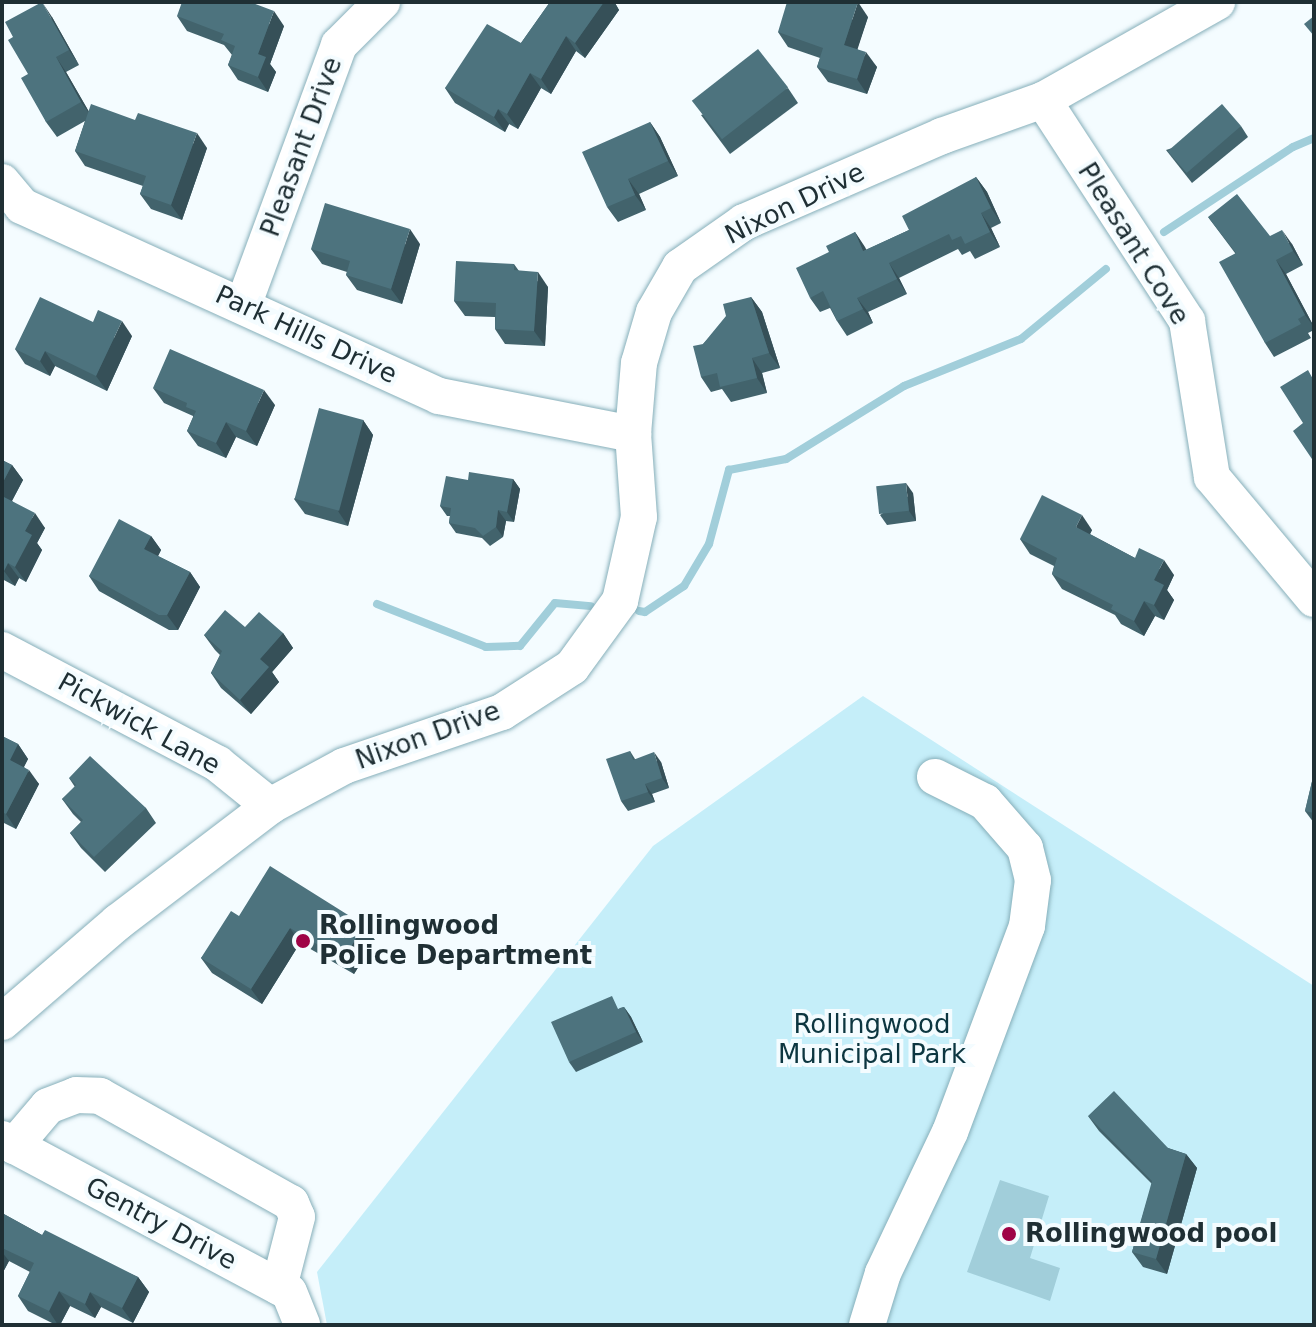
<!DOCTYPE html>
<style>
body{margin:0}
#map{position:relative;width:1316px;height:1327px;overflow:hidden;background:#f4fcff;font-family:"DejaVu Sans",sans-serif}
div>[style]{position:absolute}
.green>*{inset:0;background:#c5eef9}
.water>*{inset:0;background:#a1ceda}
.stream>*{height:8px;margin:-4px;padding:0 4px;transform-origin:4px;border-radius:4px;background:#a1ceda}
.roads{filter:drop-shadow(0 0 2px #86afba) drop-shadow(0 0 2px #86afba)}
.minor>*{height:36px;margin:-18px;padding:0 18px;transform-origin:18px;border-radius:18px;background:#fff}
.wall>*{inset:0;background:#42636c}
.shaded-wall>*{inset:0;background:#365058}
.building>*{inset:0;background:#4d737e;transform-origin:0 0}
.dots>*{width:22px;height:22px;translate:-50% -50%;box-sizing:border-box;border:4px solid #f4fcff;border-radius:50%}
span{translate:-50% -50%;white-space:nowrap;text-align:center;line-height:1.15;-webkit-text-stroke:8px #f4fcff;paint-order:stroke}
.street-label{font-size:26px;color:#1f2f34}
.poi-label{font-size:26px;color:#1f2f34;font-weight:700}
.left{translate:0 -50%;text-align:left}
.park-label{font-size:26px;color:#0c3640}
.frame{position:absolute;inset:0;border:4px solid #1f2f34;pointer-events:none}
</style>
<div id="map">
<div class="green">
<i style="clip-path:polygon(863px 696px,1314px 986px,1314px 1325px,327px 1325px,317px 1272px,653px 846px)"></i>
</div>
<div class="water">
<i style="clip-path:polygon(1000px 1180px,1049px 1196px,1030px 1258px,1060px 1268px,1050px 1301px,967px 1272px)"></i>
</div>
<div class="stream">
<i style="left:1164px;top:232px;width:154px;rotate:-33.4deg"></i>
<i style="left:1293px;top:147px;width:23px;rotate:-23deg"></i>
<i style="left:377px;top:604px;width:117px;rotate:21.5deg"></i>
<i style="left:486px;top:647px;width:34px;rotate:-2deg"></i>
<i style="left:520px;top:646px;width:55px;rotate:-50.9deg"></i>
<i style="left:555px;top:603px;width:36px;rotate:5deg"></i>
<i style="left:639px;top:611px;width:6px;rotate:9deg"></i>
<i style="left:645px;top:612px;width:47px;rotate:-33.7deg"></i>
<i style="left:684px;top:586px;width:49px;rotate:-59.2deg"></i>
<i style="left:709px;top:544px;width:77px;rotate:-74.9deg"></i>
<i style="left:729px;top:470px;width:58px;rotate:-10.9deg"></i>
<i style="left:786px;top:459px;width:139px;rotate:-31.7deg"></i>
<i style="left:904px;top:386px;width:126px;rotate:-21.9deg"></i>
<i style="left:1021px;top:339px;width:110px;rotate:-39.5deg"></i>
</div>
<div class="roads">
<div class="minor">
<i style="left:1043px;top:100px;width:264px;rotate:56.9deg"></i>
<i style="left:1187px;top:321px;width:158px;rotate:80.9deg"></i>
<i style="left:1212px;top:477px;width:159px;rotate:50.1deg"></i>
<i style="left:2px;top:182px;width:31px;rotate:50deg"></i>
<i style="left:22px;top:206px;width:458px;rotate:24.5deg"></i>
<i style="left:439px;top:396px;width:198px;rotate:11.1deg"></i>
<i style="left:243px;top:306px;width:278px;rotate:-69.8deg"></i>
<i style="left:339px;top:45px;width:61px;rotate:-45deg"></i>
<i style="left:2px;top:650px;width:244px;rotate:27.8deg"></i>
<i style="left:218px;top:764px;width:67px;rotate:38.9deg"></i>
<i style="left:2px;top:1022px;width:153px;rotate:-40.8deg"></i>
<i style="left:118px;top:922px;width:191px;rotate:-37.3deg"></i>
<i style="left:270px;top:806px;width:84px;rotate:-28.4deg"></i>
<i style="left:344px;top:766px;width:167px;rotate:-18.9deg"></i>
<i style="left:502px;top:712px;width:83px;rotate:-32.7deg"></i>
<i style="left:572px;top:667px;width:82px;rotate:-54deg"></i>
<i style="left:620px;top:601px;width:86px;rotate:-77.3deg"></i>
<i style="left:639px;top:517px;width:83px;rotate:-94.1deg"></i>
<i style="left:633px;top:434px;width:71px;rotate:-85.2deg"></i>
<i style="left:639px;top:363px;width:53px;rotate:-73.6deg"></i>
<i style="left:654px;top:312px;width:52px;rotate:-60deg"></i>
<i style="left:680px;top:267px;width:78px;rotate:-35.1deg"></i>
<i style="left:744px;top:222px;width:216px;rotate:-23.5deg"></i>
<i style="left:942px;top:136px;width:107px;rotate:-19.6deg"></i>
<i style="left:1043px;top:100px;width:200px;rotate:-29.4deg"></i>
<i style="left:2px;top:1139px;width:325px;rotate:28.1deg"></i>
<i style="left:289px;top:1292px;width:35px;rotate:68deg"></i>
<i style="left:14px;top:1146px;width:52px;rotate:-49.6deg"></i>
<i style="left:48px;top:1106px;width:30px;rotate:-21deg"></i>
<i style="left:76px;top:1095px;width:24px;rotate:2deg"></i>
<i style="left:100px;top:1096px;width:219px;rotate:29.3deg"></i>
<i style="left:291px;top:1203px;width:15px;rotate:67deg"></i>
<i style="left:297px;top:1217px;width:72px;rotate:104.4deg"></i>
<i style="left:867px;top:1325px;width:54px;rotate:-72.9deg"></i>
<i style="left:883px;top:1273px;width:156px;rotate:-64.6deg"></i>
<i style="left:950px;top:1132px;width:220px;rotate:-69.5deg"></i>
<i style="left:1027px;top:926px;width:46px;rotate:-82.6deg"></i>
<i style="left:1033px;top:880px;width:33px;rotate:-104deg"></i>
<i style="left:1025px;top:848px;width:61px;rotate:-131deg"></i>
<i style="left:985px;top:802px;width:56px;rotate:-153.4deg"></i>
</div>
</div>
<div class="wall">
<i style="clip-path:polygon(550px 2px,616px 2px,615px 3px,619px 10px,585px 58px,576px 51px,551px 94px,541px 88px,518px 129px,509px 124px,505px 132px,455px 103px,445px 88px,521px 43px)"></i>
<i style="clip-path:polygon(177px 16px,284px 26px,270px 64px,276px 72px,268px 92px,238px 80px,228px 65px,232px 55px,224px 45px,187px 31px)"></i>
<i style="clip-path:polygon(52px 17px,79px 65px,66px 72px,89px 112px,207px 148px,182px 220px,151px 209px,140px 194px,143px 186px,85px 166px,75px 151px,85px 121px,57px 137px,46px 122px,28px 74px)"></i>
<i style="clip-path:polygon(868px 17px,857px 49px,877px 67px,867px 94px,828px 82px,817px 67px,820px 58px,788px 47px,778px 32px)"></i>
<i style="clip-path:polygon(788px 88px,798px 103px,730px 154px,701px 115px)"></i>
<i style="clip-path:polygon(650px 122px,660px 137px,678px 176px,639px 194px,646px 210px,618px 222px,607px 207px)"></i>
<i style="clip-path:polygon(1241px 126px,1248px 137px,1192px 183px,1166px 150px)"></i>
<i style="clip-path:polygon(976px 177px,987px 192px,1001px 223px,991px 228px,1000px 247px,975px 259px,970px 251px,962px 255px,958px 249px,899px 278px,907px 294px,868px 312px,873px 323px,847px 336px,837px 321px,830px 308px,820px 312px,810px 298px,829px 252px,855px 232px,866px 250px,909px 230px)"></i>
<i style="clip-path:polygon(1208px 217px,1292px 244px,1303px 265px,1286px 274px,1314px 327px,1314px 330px,1308px 333px,1311px 338px,1274px 357px,1265px 343px,1235px 253px)"></i>
<i style="clip-path:polygon(420px 244px,402px 304px,357px 290px,346px 275px,347px 272px,322px 264px,311px 249px)"></i>
<i style="clip-path:polygon(514px 264px,519px 271px,548px 287px,545px 346px,505px 344px,495px 329px,495px 317px,465px 316px,454px 301px)"></i>
<i style="clip-path:polygon(751px 297px,762px 312px,780px 368px,762px 373px,767px 393px,731px 402px,722px 389px,711px 392px,701px 377px,703px 344px)"></i>
<i style="clip-path:polygon(132px 336px,107px 391px,55px 366px,50px 376px,25px 364px,15px 349px)"></i>
<i style="clip-path:polygon(153px 388px,275px 405px,257px 446px,236px 437px,226px 458px,198px 446px,187px 431px,193px 417px,193px 416px,164px 403px)"></i>
<i style="clip-path:polygon(363px 420px,373px 435px,348px 526px,305px 514px,294px 499px)"></i>
<i style="clip-path:polygon(2px 460px,12px 465px,23px 480px,12px 501px,45px 528px,37px 543px,42px 550px,26px 582px,19px 578px,15px 586px,2px 579px)"></i>
<i style="clip-path:polygon(513px 479px,520px 489px,514px 522px,506px 521px,503px 537px,490px 546px,482px 538px,456px 533px,449px 523px,450px 516px,447px 516px,440px 506px,468px 480px)"></i>
<i style="clip-path:polygon(913px 493px,916px 521px,887px 525px,880px 515px)"></i>
<i style="clip-path:polygon(1092px 530px,1090px 534px,1135px 558px,1174px 575px,1167px 590px,1174px 600px,1164px 620px,1155px 616px,1144px 636px,1121px 624px,1115px 615px,1062px 589px,1052px 574px,1054px 566px,1030px 554px,1020px 539px)"></i>
<i style="clip-path:polygon(151px 536px,161px 550px,158px 556px,190px 572px,200px 587px,178px 630px,169px 630px,99px 591px,89px 576px)"></i>
<i style="clip-path:polygon(245px 627px,283px 633px,293px 648px,272px 672px,279px 682px,251px 714px,221px 688px,211px 673px,220px 655px,215px 650px,204px 635px)"></i>
<i style="clip-path:polygon(2px 736px,18px 744px,28px 759px,24px 767px,39px 784px,16px 829px,2px 822px)"></i>
<i style="clip-path:polygon(630px 751px,635px 759px,661px 762px,669px 788px,652px 794px,655px 802px,628px 811px,621px 801px)"></i>
<i style="clip-path:polygon(1314px 773px,1314px 823px,1305px 811px)"></i>
<i style="clip-path:polygon(69px 778px,146px 808px,156px 823px,105px 872px,81px 848px,70px 833px,81px 822px,73px 814px,62px 799px,75px 787px)"></i>
<i style="clip-path:polygon(239px 916px,375px 940px,354px 974px,300px 943px,262px 1004px,212px 973px,201px 958px)"></i>
<i style="clip-path:polygon(624px 1007px,631px 1017px,643px 1042px,576px 1072px,569px 1062px,620px 1008px)"></i>
<i style="clip-path:polygon(1088px 1116px,1168px 1148px,1186px 1154px,1197px 1168px,1167px 1274px,1143px 1267px,1132px 1252px,1152px 1184px,1099px 1131px)"></i>
<i style="clip-path:polygon(2px 1213px,42px 1235px,138px 1277px,149px 1292px,133px 1323px,101px 1307px,95px 1318px,70px 1306px,60px 1325px,56px 1325px,28px 1311px,18px 1296px,30px 1272px,9px 1261px,2px 1274px)"></i>
</div>
<div class="shaded-wall">
<i style="clip-path:polygon(42px 2px,52px 17px,79px 65px,69px 50px)"></i>
<i style="clip-path:polygon(604px 2px,616px 2px,615px 3px,619px 10px,585px 58px,575px 43px)"></i>
<i style="clip-path:polygon(858px 2px,868px 17px,854px 60px,844px 45px)"></i>
<i style="clip-path:polygon(274px 11px,284px 26px,270px 64px,276px 72px,268px 92px,258px 77px,258px 54px)"></i>
<i style="clip-path:polygon(566px 36px,576px 51px,551px 94px,541px 79px)"></i>
<i style="clip-path:polygon(866px 52px,877px 67px,867px 94px,857px 79px)"></i>
<i style="clip-path:polygon(56px 57px,66px 72px,92px 117px,81px 102px)"></i>
<i style="clip-path:polygon(530px 73px,541px 88px,518px 129px,507px 114px)"></i>
<i style="clip-path:polygon(498px 109px,509px 124px,505px 132px,494px 117px)"></i>
<i style="clip-path:polygon(650px 122px,660px 137px,678px 176px,668px 161px)"></i>
<i style="clip-path:polygon(197px 133px,207px 148px,182px 220px,171px 205px)"></i>
<i style="clip-path:polygon(976px 177px,987px 192px,1001px 223px,991px 208px)"></i>
<i style="clip-path:polygon(628px 179px,639px 194px,646px 210px,635px 195px)"></i>
<i style="clip-path:polygon(981px 213px,991px 228px,1000px 247px,990px 232px)"></i>
<i style="clip-path:polygon(410px 229px,420px 244px,402px 304px,391px 289px)"></i>
<i style="clip-path:polygon(1282px 230px,1292px 244px,1303px 265px,1293px 251px)"></i>
<i style="clip-path:polygon(855px 232px,865px 247px,874px 266px,863px 251px)"></i>
<i style="clip-path:polygon(1276px 260px,1286px 274px,1314px 327px,1305px 315px)"></i>
<i style="clip-path:polygon(889px 263px,899px 278px,907px 294px,897px 279px)"></i>
<i style="clip-path:polygon(538px 272px,548px 287px,545px 346px,534px 331px)"></i>
<i style="clip-path:polygon(751px 297px,762px 312px,780px 368px,769px 353px)"></i>
<i style="clip-path:polygon(857px 298px,868px 312px,873px 323px,863px 309px)"></i>
<i style="clip-path:polygon(122px 321px,132px 336px,107px 391px,96px 376px)"></i>
<i style="clip-path:polygon(45px 351px,55px 366px,50px 376px,40px 361px)"></i>
<i style="clip-path:polygon(752px 358px,762px 373px,767px 393px,757px 378px)"></i>
<i style="clip-path:polygon(264px 390px,275px 405px,257px 446px,246px 431px)"></i>
<i style="clip-path:polygon(363px 420px,373px 435px,348px 526px,338px 511px)"></i>
<i style="clip-path:polygon(226px 422px,236px 437px,226px 458px,216px 443px)"></i>
<i style="clip-path:polygon(12px 465px,23px 480px,8px 508px,2px 500px,2px 484px)"></i>
<i style="clip-path:polygon(513px 479px,520px 489px,514px 522px,507px 512px)"></i>
<i style="clip-path:polygon(906px 483px,913px 493px,916px 521px,909px 511px)"></i>
<i style="clip-path:polygon(498px 510px,506px 521px,503px 537px,496px 527px)"></i>
<i style="clip-path:polygon(35px 513px,45px 528px,37px 543px,42px 550px,26px 582px,15px 567px,25px 531px)"></i>
<i style="clip-path:polygon(1082px 515px,1092px 530px,1086px 542px,1076px 527px)"></i>
<i style="clip-path:polygon(151px 536px,161px 550px,154px 564px,144px 549px)"></i>
<i style="clip-path:polygon(1164px 560px,1174px 575px,1167px 590px,1174px 600px,1164px 620px,1154px 605px,1154px 580px)"></i>
<i style="clip-path:polygon(8px 563px,19px 578px,15px 586px,4px 571px)"></i>
<i style="clip-path:polygon(190px 572px,200px 587px,178px 630px,167px 615px)"></i>
<i style="clip-path:polygon(1144px 601px,1155px 616px,1144px 636px,1134px 621px)"></i>
<i style="clip-path:polygon(283px 633px,293px 648px,272px 672px,279px 682px,251px 714px,240px 700px,260px 659px)"></i>
<i style="clip-path:polygon(18px 744px,28px 759px,20px 774px,10px 760px)"></i>
<i style="clip-path:polygon(654px 752px,661px 762px,669px 788px,662px 778px)"></i>
<i style="clip-path:polygon(29px 770px,39px 784px,16px 829px,6px 814px)"></i>
<i style="clip-path:polygon(645px 784px,652px 794px,655px 802px,648px 792px)"></i>
<i style="clip-path:polygon(364px 925px,375px 940px,354px 974px,343px 960px)"></i>
<i style="clip-path:polygon(290px 928px,300px 943px,262px 1004px,251px 989px)"></i>
<i style="clip-path:polygon(624px 1007px,631px 1017px,643px 1042px,636px 1032px)"></i>
<i style="clip-path:polygon(1186px 1154px,1197px 1168px,1167px 1274px,1156px 1259px)"></i>
<i style="clip-path:polygon(2px 1252px,9px 1261px,2px 1274px)"></i>
<i style="clip-path:polygon(138px 1277px,149px 1292px,133px 1323px,122px 1308px)"></i>
<i style="clip-path:polygon(59px 1291px,70px 1306px,60px 1325px,58px 1325px,49px 1311px)"></i>
<i style="clip-path:polygon(90px 1292px,101px 1307px,95px 1318px,85px 1304px)"></i>
</div>
<div class="building">
<i style="clip-path:polygon(42px 2px,69px 50px,56px 57px,81px 102px,46px 122px,21px 78px,28px 74px,8px 40px,13px 37px,5px 22px)"></i>
<i style="clip-path:polygon(182px 2px,250px 2px,274px 11px,258px 54px,266px 57px,258px 77px,228px 65px,235px 46px,221px 40px,224px 34px,177px 16px)"></i>
<i style="clip-path:polygon(550px 2px,604px 2px,575px 43px,566px 36px,541px 79px,530px 73px,507px 114px,498px 109px,494px 117px,445px 88px,487px 24px,521px 43px)"></i>
<i style="clip-path:polygon(787px 2px,858px 2px,844px 45px,866px 52px,857px 79px,817px 67px,823px 48px,778px 32px)"></i>
<i style="clip-path:polygon(1314px 16px,1314px 36px,1304px 24px)"></i>
<i style="left:758px;top:49px;width:49px;height:84px;rotate:52deg"></i>
<i style="clip-path:polygon(91px 104px,135px 120px,138px 113px,197px 133px,171px 205px,140px 194px,146px 176px,75px 151px)"></i>
<i style="left:1222px;top:104px;width:29px;height:72px;rotate:49deg"></i>
<i style="clip-path:polygon(650px 122px,668px 161px,628px 179px,635px 195px,607px 207px,582px 152px)"></i>
<i style="clip-path:polygon(976px 177px,991px 208px,981px 213px,990px 232px,965px 244px,961px 236px,952px 240px,949px 234px,889px 263px,897px 279px,857px 298px,863px 309px,837px 321px,823px 291px,810px 298px,796px 268px,829px 252px,826px 246px,855px 232px,863px 251px,909px 230px,902px 216px)"></i>
<i style="clip-path:polygon(1237px 194px,1270px 236px,1282px 230px,1293px 251px,1276px 260px,1305px 315px,1298px 319px,1301px 324px,1265px 343px,1219px 262px,1236px 253px,1208px 217px)"></i>
<i style="clip-path:polygon(325px 203px,410px 229px,391px 289px,346px 275px,350px 261px,311px 249px)"></i>
<i style="clip-path:polygon(456px 261px,514px 264px,514px 270px,538px 272px,534px 331px,495px 329px,496px 303px,454px 301px)"></i>
<i style="clip-path:polygon(40px 297px,93px 322px,98px 310px,122px 321px,96px 376px,45px 351px,40px 361px,15px 349px)"></i>
<i style="clip-path:polygon(751px 297px,769px 353px,752px 358px,757px 378px,720px 387px,717px 373px,701px 377px,693px 346px,703px 344px,726px 316px,723px 304px)"></i>
<i style="clip-path:polygon(170px 349px,264px 390px,246px 431px,226px 422px,216px 443px,187px 431px,196px 411px,186px 407px,187px 403px,153px 388px)"></i>
<i style="clip-path:polygon(1308px 370px,1314px 381px,1314px 462px,1293px 431px,1303px 423px,1280px 387px)"></i>
<i style="left:319px;top:408px;width:46px;height:94px;rotate:15deg"></i>
<i style="clip-path:polygon(2px 460px,12px 465px,2px 484px)"></i>
<i style="clip-path:polygon(469px 472px,513px 479px,507px 512px,498px 510px,496px 527px,483px 536px,475px 528px,449px 523px,451px 508px,440px 506px,446px 476px,468px 480px)"></i>
<i style="left:906px;top:483px;width:28px;height:30px;rotate:84deg"></i>
<i style="clip-path:polygon(1042px 495px,1082px 515px,1076px 527px,1135px 558px,1139px 548px,1164px 560px,1154px 580px,1164px 585px,1154px 605px,1144px 601px,1134px 621px,1111px 609px,1113px 605px,1052px 574px,1057px 558px,1020px 539px)"></i>
<i style="clip-path:polygon(2px 496px,35px 513px,25px 531px,32px 535px,15px 567px,8px 563px,4px 571px,2px 569px)"></i>
<i style="clip-path:polygon(119px 519px,151px 536px,144px 549px,190px 572px,167px 615px,159px 615px,89px 576px)"></i>
<i style="clip-path:polygon(225px 610px,245px 627px,259px 612px,283px 633px,260px 659px,269px 667px,240px 700px,211px 673px,222px 651px,204px 635px)"></i>
<i style="clip-path:polygon(2px 736px,18px 744px,10px 760px,29px 770px,6px 814px,2px 812px)"></i>
<i style="clip-path:polygon(630px 751px,633px 760px,654px 752px,662px 778px,645px 784px,648px 792px,621px 801px,606px 759px)"></i>
<i style="clip-path:polygon(90px 756px,146px 808px,94px 857px,70px 833px,83px 820px,62px 799px,76px 785px,69px 778px)"></i>
<i style="clip-path:polygon(1314px 773px,1314px 813px,1305px 811px)"></i>
<i style="clip-path:polygon(270px 866px,364px 925px,343px 960px,290px 928px,251px 989px,201px 958px,231px 911px,239px 916px)"></i>
<i style="clip-path:polygon(612px 996px,618px 1009px,624px 1007px,636px 1032px,569px 1062px,551px 1022px)"></i>
<i style="clip-path:polygon(1114px 1091px,1168px 1148px,1186px 1154px,1156px 1259px,1132px 1252px,1152px 1181px,1088px 1116px)"></i>
<i style="clip-path:polygon(2px 1213px,42px 1235px,45px 1230px,138px 1277px,122px 1308px,90px 1292px,85px 1304px,59px 1291px,49px 1311px,18px 1296px,34px 1263px,2px 1248px)"></i>
</div>
<div class="dots">
<i style="left:303px;top:941px;background:#9f0346"></i>
<i style="left:1009px;top:1234px;background:#9f0346"></i>
</div>
<div class="street-label">
<span style="left:302px;top:147px;rotate:-70deg">Pleasant Drive</span>
<span style="left:795px;top:204px;rotate:-26deg">Nixon Drive</span>
<span style="left:1133px;top:244px;rotate:58deg">Pleasant Cove</span>
<span style="left:306px;top:335px;rotate:25deg">Park Hills Drive</span>
<span style="left:139px;top:724px;rotate:29deg">Pickwick Lane</span>
<span style="left:428px;top:736px;rotate:-20deg">Nixon Drive</span>
<span style="left:161px;top:1224px;rotate:28deg">Gentry Drive</span>
</div>
<div class="poi-label">
<span class="left" style="left:319px;top:941px">Rollingwood<br>Police Department</span>
<span class="left" style="left:1025px;top:1234px">Rollingwood pool</span>
</div>
<div class="park-label">
<span style="left:872px;top:1040px">Rollingwood<br>Municipal Park</span>
</div>
<div class="frame"></div>
</div>
